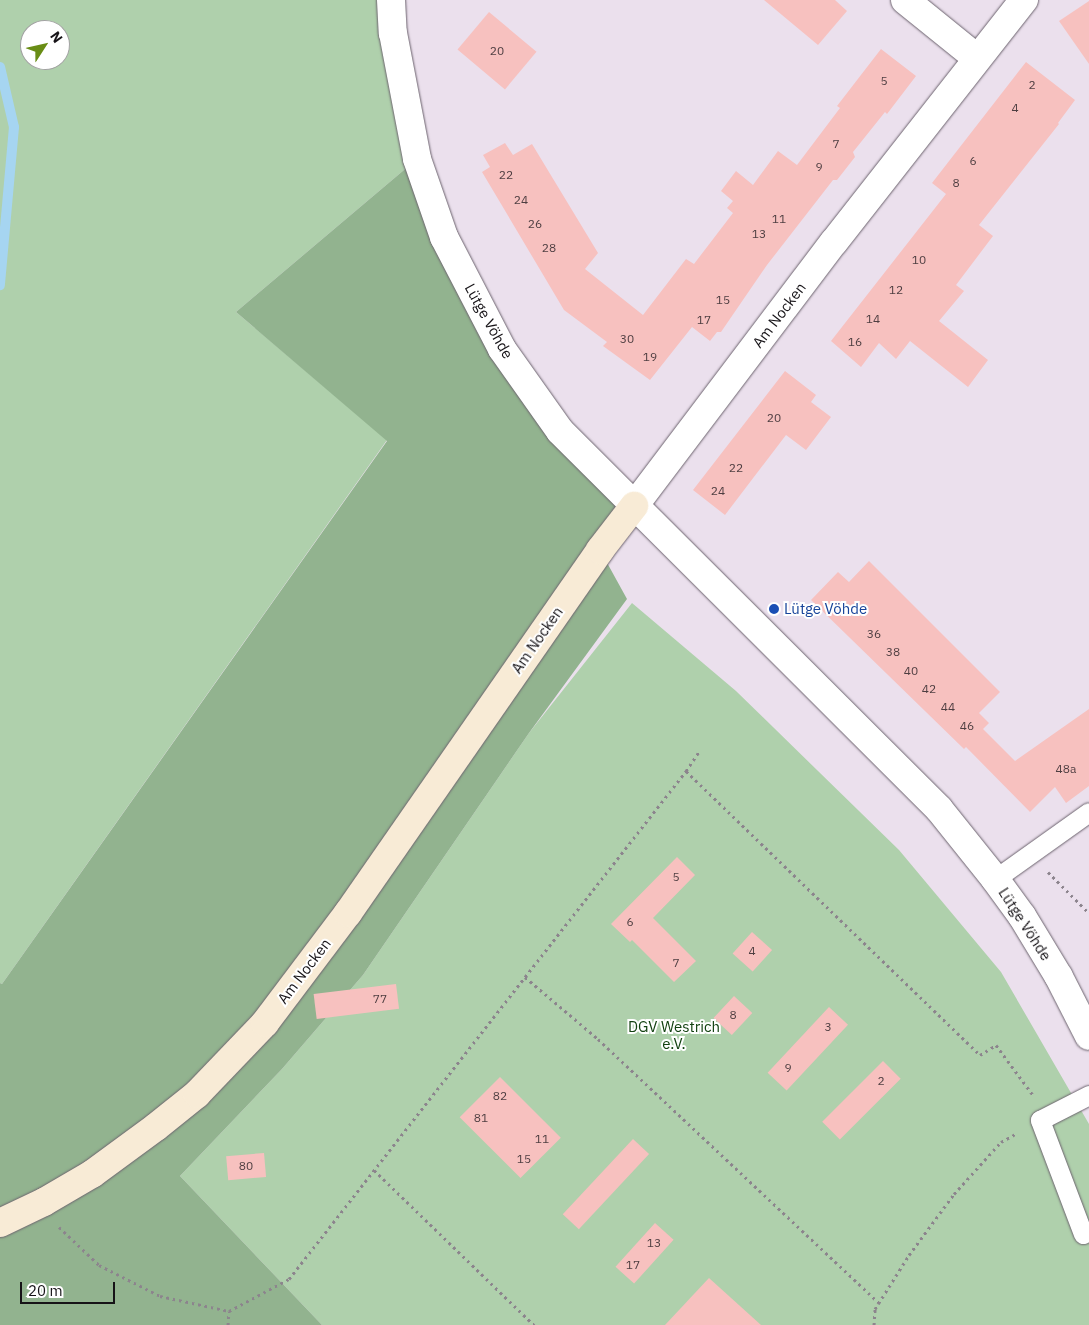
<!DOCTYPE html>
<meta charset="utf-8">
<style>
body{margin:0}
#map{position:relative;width:1089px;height:1325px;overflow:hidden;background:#ebe0ed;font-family:"IBM Plex Sans",sans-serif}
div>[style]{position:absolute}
.green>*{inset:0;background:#afd0ac}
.forest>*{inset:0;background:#92b38f}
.stream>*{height:10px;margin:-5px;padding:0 5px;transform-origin:5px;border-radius:5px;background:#a6d5f1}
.building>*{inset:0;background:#f7c1bf;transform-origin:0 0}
.path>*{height:3px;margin-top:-1.5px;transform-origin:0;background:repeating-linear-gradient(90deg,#8c848d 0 2.5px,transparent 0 6.5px)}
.roads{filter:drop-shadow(0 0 1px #6c636e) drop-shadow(0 0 1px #6c636e)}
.lane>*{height:19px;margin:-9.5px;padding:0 9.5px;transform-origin:9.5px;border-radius:9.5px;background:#fff}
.street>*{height:28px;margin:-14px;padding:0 14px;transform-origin:14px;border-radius:14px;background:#fff}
.secondary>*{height:28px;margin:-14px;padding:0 14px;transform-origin:14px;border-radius:14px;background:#f8ebd6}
.dots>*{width:14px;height:14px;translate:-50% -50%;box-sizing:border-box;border:2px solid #fff;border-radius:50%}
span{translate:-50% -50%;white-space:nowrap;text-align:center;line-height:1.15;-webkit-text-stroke:4px #fff;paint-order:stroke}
.number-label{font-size:12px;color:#4e3e41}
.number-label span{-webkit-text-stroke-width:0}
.street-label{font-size:15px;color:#161317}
.transit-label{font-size:15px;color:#164399}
.left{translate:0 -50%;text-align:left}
.park-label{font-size:15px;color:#124110}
.north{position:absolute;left:20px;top:20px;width:50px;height:50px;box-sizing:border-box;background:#fff;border:1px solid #a2a1a2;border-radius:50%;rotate:55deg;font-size:14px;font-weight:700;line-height:20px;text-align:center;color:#161317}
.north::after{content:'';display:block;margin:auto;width:18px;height:22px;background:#698d15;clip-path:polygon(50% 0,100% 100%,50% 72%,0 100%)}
.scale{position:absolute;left:20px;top:1282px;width:95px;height:22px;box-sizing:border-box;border:2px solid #161317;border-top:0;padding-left:6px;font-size:15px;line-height:18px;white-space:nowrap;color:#161317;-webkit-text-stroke:4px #fff;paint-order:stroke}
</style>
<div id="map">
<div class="green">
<i style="clip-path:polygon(evenodd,0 0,391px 0,417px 159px,236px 312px,387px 440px,2px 984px,0 983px,0 0,30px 30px,60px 30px,60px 60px,30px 60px,30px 30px)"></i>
<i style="clip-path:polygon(632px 603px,736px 691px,899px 850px,1001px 972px,1089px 1124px,1089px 1325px,322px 1325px,180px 1176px,282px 1069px,363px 975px,529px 733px)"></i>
</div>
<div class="forest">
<i style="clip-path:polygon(417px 159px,502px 349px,634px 506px,600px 550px,627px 599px,529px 733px,363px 975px,282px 1069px,180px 1176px,322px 1325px,0 1325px,0 983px,2px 984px,387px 441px,236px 312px)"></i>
</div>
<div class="stream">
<i style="left:0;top:67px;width:62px;rotate:76.9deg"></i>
<i style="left:14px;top:127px;width:159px;rotate:95.1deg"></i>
</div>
<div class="building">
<i style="clip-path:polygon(764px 0,835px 0,847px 11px,818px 45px)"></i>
<i style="clip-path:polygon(1089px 1px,1089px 64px,1059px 21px)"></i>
<i style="left:489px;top:12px;width:62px;height:49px;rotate:40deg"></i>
<i style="clip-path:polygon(881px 49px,916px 76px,887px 114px,885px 112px,853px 152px,855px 157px,837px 180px,833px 180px,767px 265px,721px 332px,717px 332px,710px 341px,692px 327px,650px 380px,603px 346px,607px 342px,564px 310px,482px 172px,490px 167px,483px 155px,505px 143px,513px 155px,532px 144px,598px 253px,585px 269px,643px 315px,686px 259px,694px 264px,733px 213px,727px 208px,733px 201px,721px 191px,736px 171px,753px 185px,778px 151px,797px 165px,840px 108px,837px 106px)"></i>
<i style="clip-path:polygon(1026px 62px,1075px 100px,1058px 123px,1059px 124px,979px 225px,993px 236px,956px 285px,964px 291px,939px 321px,988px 360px,968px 387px,910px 341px,896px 359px,879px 343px,861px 367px,831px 341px,946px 194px,932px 183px)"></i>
<i style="clip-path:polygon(785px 371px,816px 395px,811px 402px,831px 417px,806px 450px,786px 435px,725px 515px,693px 490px)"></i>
<i style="clip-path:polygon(869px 561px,1000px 692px,979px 713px,989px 723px,983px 729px,1015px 761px,1089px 709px,1089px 786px,1066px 803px,1055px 787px,1030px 812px,966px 747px,964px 749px,811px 600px,838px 572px,849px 582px)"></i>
<i style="clip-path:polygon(677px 857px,695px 875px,653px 918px,696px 961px,674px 982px,632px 940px,630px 942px,611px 924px)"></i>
<i style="left:752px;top:932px;width:27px;height:29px;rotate:42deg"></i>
<i style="left:396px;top:984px;width:25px;height:83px;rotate:83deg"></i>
<i style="left:734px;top:996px;width:25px;height:30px;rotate:43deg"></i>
<i style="left:829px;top:1007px;width:26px;height:90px;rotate:43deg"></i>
<i style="left:883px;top:1061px;width:25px;height:86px;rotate:45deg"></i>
<i style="left:500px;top:1077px;width:86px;height:57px;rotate:45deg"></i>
<i style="left:633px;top:1139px;width:22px;height:103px;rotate:43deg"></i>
<i style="left:264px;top:1153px;width:24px;height:38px;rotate:85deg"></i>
<i style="left:655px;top:1223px;width:25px;height:59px;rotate:42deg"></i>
<i style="clip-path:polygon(709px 1278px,761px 1325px,665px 1325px)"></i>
</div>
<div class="path">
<i style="left:686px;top:771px;width:409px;rotate:44deg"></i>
<i style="left:980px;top:1055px;width:19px;rotate:-32deg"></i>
<i style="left:996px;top:1045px;width:62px;rotate:53.5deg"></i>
<i style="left:1048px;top:872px;width:58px;rotate:45deg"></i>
<i style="left:525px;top:977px;width:96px;rotate:40.3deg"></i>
<i style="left:598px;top:1039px;width:386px;rotate:43.2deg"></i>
<i style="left:374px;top:1170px;width:223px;rotate:44.1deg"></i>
<i style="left:59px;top:1227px;width:55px;rotate:43.5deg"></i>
<i style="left:99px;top:1265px;width:68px;rotate:26.9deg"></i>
<i style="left:160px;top:1296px;width:71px;rotate:12.3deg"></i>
<i style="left:229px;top:1311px;width:68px;rotate:-28.1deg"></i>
<i style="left:289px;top:1279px;width:645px;rotate:-51.99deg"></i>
<i style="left:686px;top:771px;width:25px;rotate:-56deg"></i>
<i style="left:228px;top:1325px;width:14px;rotate:-86deg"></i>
<i style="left:874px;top:1325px;width:16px;rotate:-86deg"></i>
<i style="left:875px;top:1309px;width:64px;rotate:-57.8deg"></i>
<i style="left:909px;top:1255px;width:76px;rotate:-53.6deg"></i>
<i style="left:954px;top:1194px;width:70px;rotate:-47.9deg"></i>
<i style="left:1001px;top:1142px;width:18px;rotate:-29deg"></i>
</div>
<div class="roads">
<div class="lane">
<i style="left:995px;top:879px;width:115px;rotate:-35.5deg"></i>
<i style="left:1083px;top:1234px;width:122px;rotate:-110.7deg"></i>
<i style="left:1040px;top:1120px;width:55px;rotate:-27deg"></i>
</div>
<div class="street">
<i style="left:391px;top:0;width:33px;rotate:87deg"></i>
<i style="left:393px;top:33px;width:128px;rotate:79.2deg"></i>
<i style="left:417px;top:159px;width:83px;rotate:70.9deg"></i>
<i style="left:444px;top:237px;width:126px;rotate:62.6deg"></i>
<i style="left:502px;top:349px;width:100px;rotate:54.7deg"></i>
<i style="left:560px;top:431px;width:535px;rotate:44.92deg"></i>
<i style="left:939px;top:809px;width:90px;rotate:51.3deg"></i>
<i style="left:995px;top:879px;width:46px;rotate:53.9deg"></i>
<i style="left:1022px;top:916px;width:71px;rotate:58.8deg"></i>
<i style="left:1059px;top:977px;width:66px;rotate:63deg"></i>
<i style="left:905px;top:0;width:92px;rotate:38.9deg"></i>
<i style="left:634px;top:506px;width:331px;rotate:-52.9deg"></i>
<i style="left:834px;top:242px;width:308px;rotate:-51.9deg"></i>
</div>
<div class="secondary">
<i style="left:0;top:1223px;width:49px;rotate:-25.5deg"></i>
<i style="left:44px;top:1202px;width:56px;rotate:-30.3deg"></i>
<i style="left:92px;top:1174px;width:79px;rotate:-36.3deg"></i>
<i style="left:156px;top:1127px;width:53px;rotate:-38.8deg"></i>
<i style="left:197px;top:1094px;width:98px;rotate:-46.2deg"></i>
<i style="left:265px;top:1023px;width:138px;rotate:-53deg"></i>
<i style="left:348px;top:913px;width:442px;rotate:-55.2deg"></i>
<i style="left:600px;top:550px;width:56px;rotate:-52.3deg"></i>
</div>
</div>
<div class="dots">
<i style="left:774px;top:609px;background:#1a4fb4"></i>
</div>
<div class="number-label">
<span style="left:497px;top:51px">20</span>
<span style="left:884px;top:81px">5</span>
<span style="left:1032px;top:85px">2</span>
<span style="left:1015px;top:108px">4</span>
<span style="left:836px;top:144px">7</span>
<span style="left:973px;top:161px">6</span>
<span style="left:819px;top:167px">9</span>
<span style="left:506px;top:175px">22</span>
<span style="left:956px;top:183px">8</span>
<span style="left:521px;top:200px">24</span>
<span style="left:779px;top:219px">11</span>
<span style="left:535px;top:224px">26</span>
<span style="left:759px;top:234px">13</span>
<span style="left:549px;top:248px">28</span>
<span style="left:919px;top:260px">10</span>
<span style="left:896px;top:290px">12</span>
<span style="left:723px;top:300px">15</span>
<span style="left:873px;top:319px">14</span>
<span style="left:704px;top:320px">17</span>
<span style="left:627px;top:339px">30</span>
<span style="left:855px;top:342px">16</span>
<span style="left:650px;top:357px">19</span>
<span style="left:774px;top:418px">20</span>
<span style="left:736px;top:468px">22</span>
<span style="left:718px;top:491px">24</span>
<span style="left:874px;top:634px">36</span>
<span style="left:893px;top:652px">38</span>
<span style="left:911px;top:671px">40</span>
<span style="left:929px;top:689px">42</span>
<span style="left:948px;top:707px">44</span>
<span style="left:967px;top:726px">46</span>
<span style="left:1066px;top:769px">48a</span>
<span style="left:676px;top:877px">5</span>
<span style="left:630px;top:922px">6</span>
<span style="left:752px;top:951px">4</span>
<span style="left:676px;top:963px">7</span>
<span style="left:380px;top:999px">77</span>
<span style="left:733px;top:1015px">8</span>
<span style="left:828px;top:1027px">3</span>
<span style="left:788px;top:1068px">9</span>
<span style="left:881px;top:1081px">2</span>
<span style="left:500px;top:1096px">82</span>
<span style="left:481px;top:1118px">81</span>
<span style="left:542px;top:1139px">11</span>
<span style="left:524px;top:1159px">15</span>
<span style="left:246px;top:1166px">80</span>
<span style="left:654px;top:1243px">13</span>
<span style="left:633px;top:1265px">17</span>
</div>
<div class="street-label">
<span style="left:779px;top:315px;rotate:-53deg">Am Nocken</span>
<span style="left:489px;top:321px;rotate:61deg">Lütge Vöhde</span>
<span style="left:537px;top:640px;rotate:-55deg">Am Nocken</span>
<span style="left:1025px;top:924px;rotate:57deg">Lütge Vöhde</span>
<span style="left:304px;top:971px;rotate:-53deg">Am Nocken</span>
</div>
<div class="transit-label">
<span class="left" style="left:784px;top:609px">Lütge Vöhde</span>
</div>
<div class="park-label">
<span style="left:674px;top:1035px">DGV Westrich<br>e.V.</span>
</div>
<div class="north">N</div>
<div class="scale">20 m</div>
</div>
